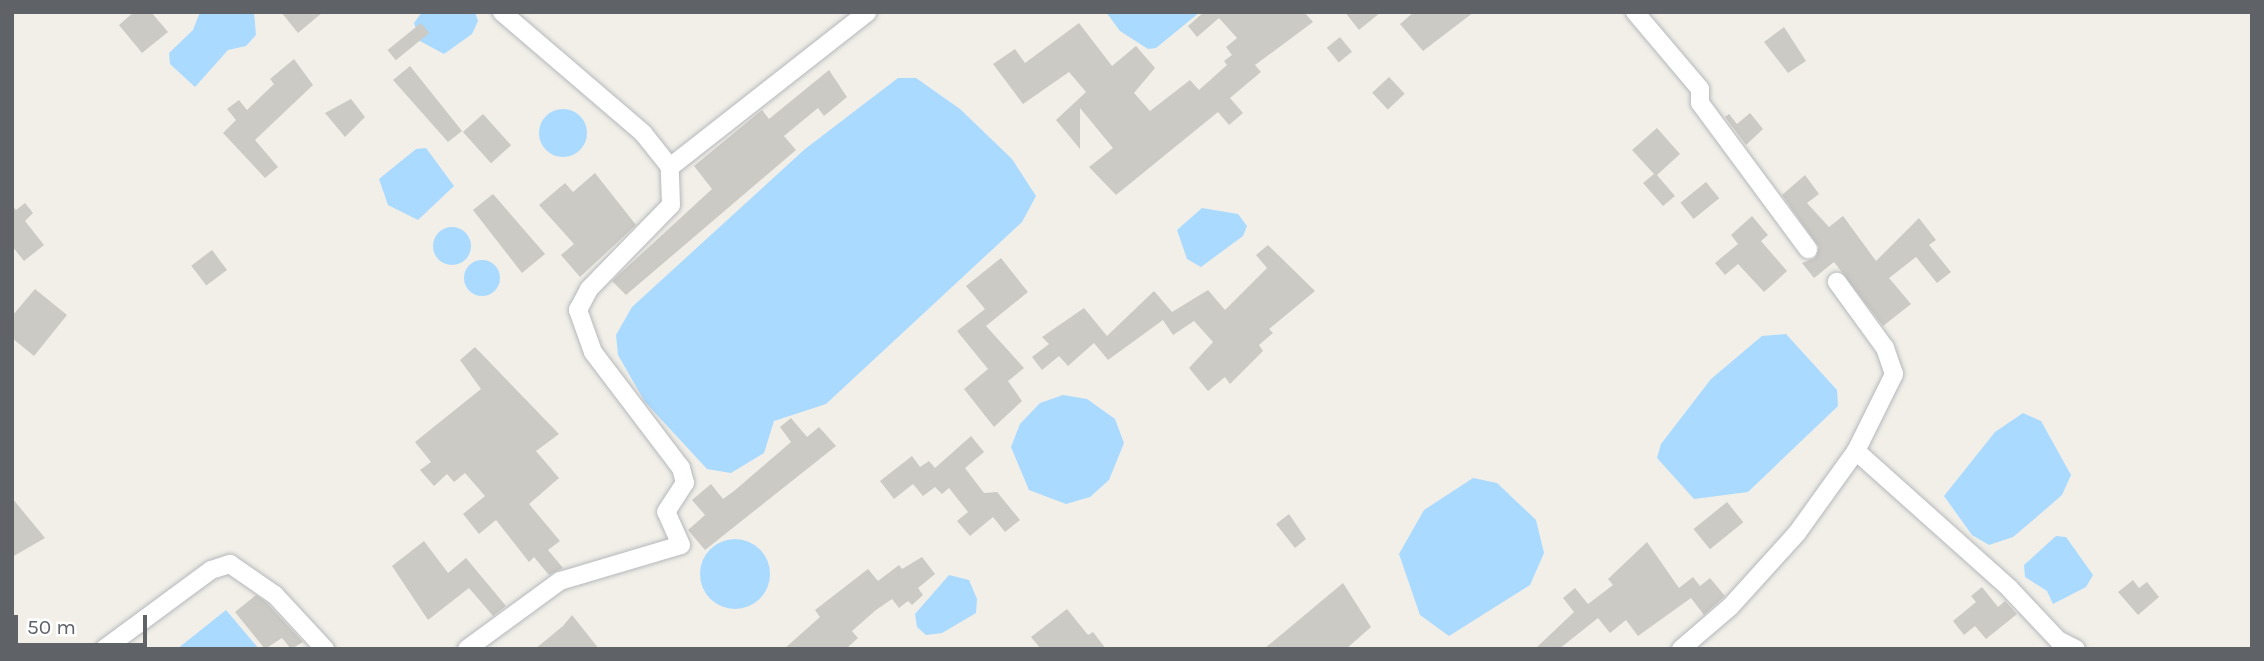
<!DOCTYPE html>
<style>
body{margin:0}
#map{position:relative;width:2264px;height:661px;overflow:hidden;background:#f1efe8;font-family:Karla,sans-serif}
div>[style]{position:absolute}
.water>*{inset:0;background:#aadaff}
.round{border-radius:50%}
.building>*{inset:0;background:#cccac5;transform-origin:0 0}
.roads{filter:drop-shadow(0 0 2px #b5b8bc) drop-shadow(0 0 2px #b5b8bc)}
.street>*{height:18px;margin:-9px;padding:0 9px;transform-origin:9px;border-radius:9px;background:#fff}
span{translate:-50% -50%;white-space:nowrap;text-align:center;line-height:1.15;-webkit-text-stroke:5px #fff;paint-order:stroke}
.frame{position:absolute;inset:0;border:14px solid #5f6368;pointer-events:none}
.scale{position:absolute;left:14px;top:615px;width:133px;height:32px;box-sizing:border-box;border:4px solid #5f6368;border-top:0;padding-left:9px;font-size:21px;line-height:24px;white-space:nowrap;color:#5f6368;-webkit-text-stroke:5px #fff;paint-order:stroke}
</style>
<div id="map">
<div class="water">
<i style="clip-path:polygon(200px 12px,254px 12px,256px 35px,246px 46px,228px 50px,195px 87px,170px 64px,169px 53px,193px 30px)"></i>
<i style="clip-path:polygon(422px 12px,475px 12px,478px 21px,472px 34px,444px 54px,420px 41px,414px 23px)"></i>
<i style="clip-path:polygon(1106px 12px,1200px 12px,1156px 48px,1148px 49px,1120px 31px)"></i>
<i style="clip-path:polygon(898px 78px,916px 78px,960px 109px,1012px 159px,1036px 196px,1022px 222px,826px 404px,774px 421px,764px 453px,731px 473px,707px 469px,645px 402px,618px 355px,616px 335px,632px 307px,805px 149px)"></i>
<i class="round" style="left:539px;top:109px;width:48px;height:48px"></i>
<i style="clip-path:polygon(426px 148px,454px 186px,418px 220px,388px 205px,379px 179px,416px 149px)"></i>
<i style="clip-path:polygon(1202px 208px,1238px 214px,1247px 226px,1243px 236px,1201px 267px,1187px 259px,1177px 230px)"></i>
<i class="round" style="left:433px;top:227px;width:38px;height:38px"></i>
<i class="round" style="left:464px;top:260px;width:36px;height:36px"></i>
<i style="clip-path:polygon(1786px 334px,1837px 390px,1838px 406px,1748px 492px,1694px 499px,1657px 458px,1661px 444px,1711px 379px,1762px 336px)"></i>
<i style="clip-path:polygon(1063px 395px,1087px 399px,1115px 419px,1124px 443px,1109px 480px,1090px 497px,1066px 504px,1029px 490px,1011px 447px,1020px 424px,1040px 403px)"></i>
<i style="clip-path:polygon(2023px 413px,2041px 421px,2071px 475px,2062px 495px,2032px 521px,2013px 537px,1989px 545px,1972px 535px,1944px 496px,1995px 432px)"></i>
<i style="clip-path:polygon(1473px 478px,1497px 483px,1536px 520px,1544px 553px,1530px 585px,1449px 636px,1420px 615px,1399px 554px,1424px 510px)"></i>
<i style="clip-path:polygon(2056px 536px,2066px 537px,2093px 575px,2086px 587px,2053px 604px,2047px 591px,2025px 577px,2024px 565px)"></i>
<i class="round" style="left:700px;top:539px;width:70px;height:70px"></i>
<i style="clip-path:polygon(949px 575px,969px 580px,977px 599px,976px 613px,942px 633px,926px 635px,917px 627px,915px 614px)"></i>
<i style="clip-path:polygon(226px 610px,259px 649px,177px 649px)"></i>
</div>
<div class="building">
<i style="clip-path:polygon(134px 12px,151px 12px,168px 32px,142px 53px,119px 25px)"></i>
<i style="clip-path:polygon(281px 12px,323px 12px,298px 33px)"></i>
<i style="clip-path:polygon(1204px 12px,1304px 12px,1313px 22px,1255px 65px,1261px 72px,1230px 98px,1243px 113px,1229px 125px,1218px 112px,1116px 195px,1089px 167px,1113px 148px,1080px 108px,1080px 149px,1056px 120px,1086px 92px,1069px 72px,1023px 104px,993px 64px,1015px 49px,1025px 63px,1079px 23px,1112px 66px,1136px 46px,1155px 68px,1134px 93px,1150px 111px,1190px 80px,1199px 90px,1227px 65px,1224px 61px,1232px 55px,1226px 47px,1237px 38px,1219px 18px,1197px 37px,1188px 26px)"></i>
<i style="clip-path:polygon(1345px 12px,1381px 12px,1359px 30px)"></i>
<i style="clip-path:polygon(1414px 12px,1474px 12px,1423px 51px,1400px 24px)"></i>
<i style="left:421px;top:23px;width:13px;height:43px;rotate:51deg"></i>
<i style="clip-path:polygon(1784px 27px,1806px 61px,1788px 73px,1764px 42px)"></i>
<i style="left:1340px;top:37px;width:19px;height:17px;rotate:51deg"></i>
<i style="clip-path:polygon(294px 59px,313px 85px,255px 140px,278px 167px,265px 178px,223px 133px,236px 120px,227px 109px,239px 100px,247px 110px,274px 84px,270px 79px)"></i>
<i style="clip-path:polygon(410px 66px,462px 131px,448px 142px,393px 80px)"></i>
<i style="clip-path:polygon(829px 70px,847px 97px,824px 116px,818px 108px,784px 136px,796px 150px,626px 295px,612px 281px,712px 189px,694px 166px,762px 110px,769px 119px)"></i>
<i style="left:1389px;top:77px;width:23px;height:23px;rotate:47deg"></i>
<i style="clip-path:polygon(351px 99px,365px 117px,345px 137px,325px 113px)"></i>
<i style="clip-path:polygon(1750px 113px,1763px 129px,1746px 145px,1725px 117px,1729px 114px,1737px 124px)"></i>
<i style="left:483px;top:114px;width:42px;height:27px;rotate:48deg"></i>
<i style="clip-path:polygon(1657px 128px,1680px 154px,1657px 175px,1675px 196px,1663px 206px,1643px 183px,1654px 174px,1632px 150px)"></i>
<i style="clip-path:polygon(595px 173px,636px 225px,580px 277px,561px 255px,574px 244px,539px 205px,565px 183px,573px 192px)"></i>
<i style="clip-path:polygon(1805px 175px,1819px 194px,1807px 203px,1829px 227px,1843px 216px,1876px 261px,1919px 218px,1936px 240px,1929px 245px,1951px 272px,1937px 283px,1916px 257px,1889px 278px,1911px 304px,1883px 326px,1834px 262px,1814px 278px,1802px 263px,1815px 258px,1819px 247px,1782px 195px)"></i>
<i style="left:1706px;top:182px;width:21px;height:33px;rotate:51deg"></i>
<i style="clip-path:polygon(493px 194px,545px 254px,522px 273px,473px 210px)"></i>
<i style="clip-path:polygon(25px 203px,33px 213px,25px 221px,44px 245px,24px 261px,12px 246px,12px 205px,16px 210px)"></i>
<i style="clip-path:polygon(1752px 216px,1768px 235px,1761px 241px,1787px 271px,1764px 292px,1738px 264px,1725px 275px,1715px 263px,1738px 244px,1731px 235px)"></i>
<i style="clip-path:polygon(1268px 245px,1315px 291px,1269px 329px,1273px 333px,1259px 345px,1263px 351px,1230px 384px,1225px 377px,1208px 391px,1189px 368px,1213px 342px,1194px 321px,1173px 335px,1163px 320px,1108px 360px,1094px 343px,1068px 366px,1059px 356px,1042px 370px,1032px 357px,1049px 344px,1042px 337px,1084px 308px,1107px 336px,1154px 291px,1172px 312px,1208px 290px,1225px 310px,1267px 268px,1256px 255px)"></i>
<i style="left:212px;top:250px;width:25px;height:26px;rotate:53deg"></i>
<i style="clip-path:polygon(1001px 258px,1028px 292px,986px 326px,1024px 368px,1008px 381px,1022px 401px,994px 427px,964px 389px,988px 369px,957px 331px,985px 309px,966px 286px)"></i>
<i style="clip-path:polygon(35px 289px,67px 315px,34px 356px,12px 338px,12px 316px)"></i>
<i style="clip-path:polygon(475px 347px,559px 434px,536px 451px,559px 478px,529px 504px,560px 541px,548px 550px,563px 568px,549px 575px,534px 557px,529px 562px,496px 520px,479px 534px,463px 514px,485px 496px,465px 473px,454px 482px,447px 474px,434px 486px,420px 470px,431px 462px,415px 442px,481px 389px,460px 360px)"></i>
<i style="clip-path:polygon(791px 418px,807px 437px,819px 427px,836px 446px,705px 550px,688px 530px,705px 515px,692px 500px,711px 484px,723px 499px,734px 491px,791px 442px,780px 427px)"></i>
<i style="clip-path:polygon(971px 436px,984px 452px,965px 468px,984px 493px,997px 492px,1020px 520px,1005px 532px,993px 517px,970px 536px,957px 521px,968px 512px,949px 488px,942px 494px,935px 487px,923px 496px,913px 484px,894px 499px,880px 481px,912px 456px,920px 467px,929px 461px,935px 468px)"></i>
<i style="clip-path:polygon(12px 498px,45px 538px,12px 557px)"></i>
<i style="left:1727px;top:502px;width:26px;height:43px;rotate:51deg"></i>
<i style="clip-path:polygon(1289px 514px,1306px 539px,1295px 548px,1276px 524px)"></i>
<i style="clip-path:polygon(424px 541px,448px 573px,466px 558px,506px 606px,493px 616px,469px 588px,428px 620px,392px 566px)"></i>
<i style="clip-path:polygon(1647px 542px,1679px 588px,1693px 577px,1700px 586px,1710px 578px,1725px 596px,1704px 615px,1691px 598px,1638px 636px,1626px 620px,1610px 633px,1598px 618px,1559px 649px,1535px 649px,1574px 612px,1563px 598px,1575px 588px,1588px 604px,1613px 585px,1608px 579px)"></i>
<i style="clip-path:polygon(922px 557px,935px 574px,918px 588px,923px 595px,912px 605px,908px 601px,899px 608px,892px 599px,876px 610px,852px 631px,858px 638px,846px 649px,784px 649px,820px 617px,815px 610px,868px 569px,878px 581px,899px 565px,902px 569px)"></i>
<i style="clip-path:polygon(2133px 580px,2139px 588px,2147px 582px,2159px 597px,2138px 615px,2118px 592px)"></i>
<i style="clip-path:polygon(1343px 583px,1371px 627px,1346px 649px,1264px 649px)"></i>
<i style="clip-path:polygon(1982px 587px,1998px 607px,2005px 601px,2017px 614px,1986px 639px,1975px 626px,1964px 635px,1953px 621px,1976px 602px,1971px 596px)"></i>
<i style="clip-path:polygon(256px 595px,266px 602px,303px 642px,291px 649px,282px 638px,265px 649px,235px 612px)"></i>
<i style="clip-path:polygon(1067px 609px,1088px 635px,1093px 632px,1106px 649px,1041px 649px,1031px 637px)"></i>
<i style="clip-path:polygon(572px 615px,599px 649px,535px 649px,563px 626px)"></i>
</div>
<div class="roads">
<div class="street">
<i style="left:1635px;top:12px;width:101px;rotate:49.8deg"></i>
<i style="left:1700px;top:89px;width:14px;rotate:90deg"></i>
<i style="left:1700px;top:103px;width:182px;rotate:53.5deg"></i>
<i style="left:670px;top:167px;width:251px;rotate:-38.1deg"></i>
<i style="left:1856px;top:451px;width:205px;rotate:41.8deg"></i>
<i style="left:2009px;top:588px;width:71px;rotate:46.7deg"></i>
<i style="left:2058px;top:640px;width:20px;rotate:27deg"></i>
<i style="left:104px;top:649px;width:133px;rotate:-36.4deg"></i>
<i style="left:211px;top:570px;width:20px;rotate:-18deg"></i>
<i style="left:230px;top:564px;width:55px;rotate:34.6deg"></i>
<i style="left:275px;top:595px;width:74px;rotate:47.2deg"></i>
<i style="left:467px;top:649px;width:115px;rotate:-36.2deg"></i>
<i style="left:560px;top:581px;width:126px;rotate:-16.6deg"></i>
<i style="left:681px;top:545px;width:36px;rotate:-114deg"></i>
<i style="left:666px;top:512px;width:35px;rotate:-57deg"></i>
<i style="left:685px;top:483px;width:16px;rotate:-105deg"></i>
<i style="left:681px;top:468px;width:146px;rotate:-127.2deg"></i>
<i style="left:593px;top:352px;width:45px;rotate:-109.7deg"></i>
<i style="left:578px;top:310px;width:24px;rotate:-62deg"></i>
<i style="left:589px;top:289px;width:117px;rotate:-45.7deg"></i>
<i style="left:671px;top:205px;width:38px;rotate:-92deg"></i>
<i style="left:670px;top:167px;width:43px;rotate:-128.5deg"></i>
<i style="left:643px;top:133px;width:186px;rotate:-139.4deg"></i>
<i style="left:1681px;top:649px;width:65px;rotate:-40.6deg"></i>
<i style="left:1730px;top:607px;width:100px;rotate:-47.8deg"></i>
<i style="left:1797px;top:533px;width:101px;rotate:-54.3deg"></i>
<i style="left:1856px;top:451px;width:86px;rotate:-63.7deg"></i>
<i style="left:1894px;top:374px;width:28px;rotate:-109deg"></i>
<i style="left:1885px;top:348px;width:82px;rotate:-126deg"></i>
</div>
</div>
<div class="frame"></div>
<div class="scale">50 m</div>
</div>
